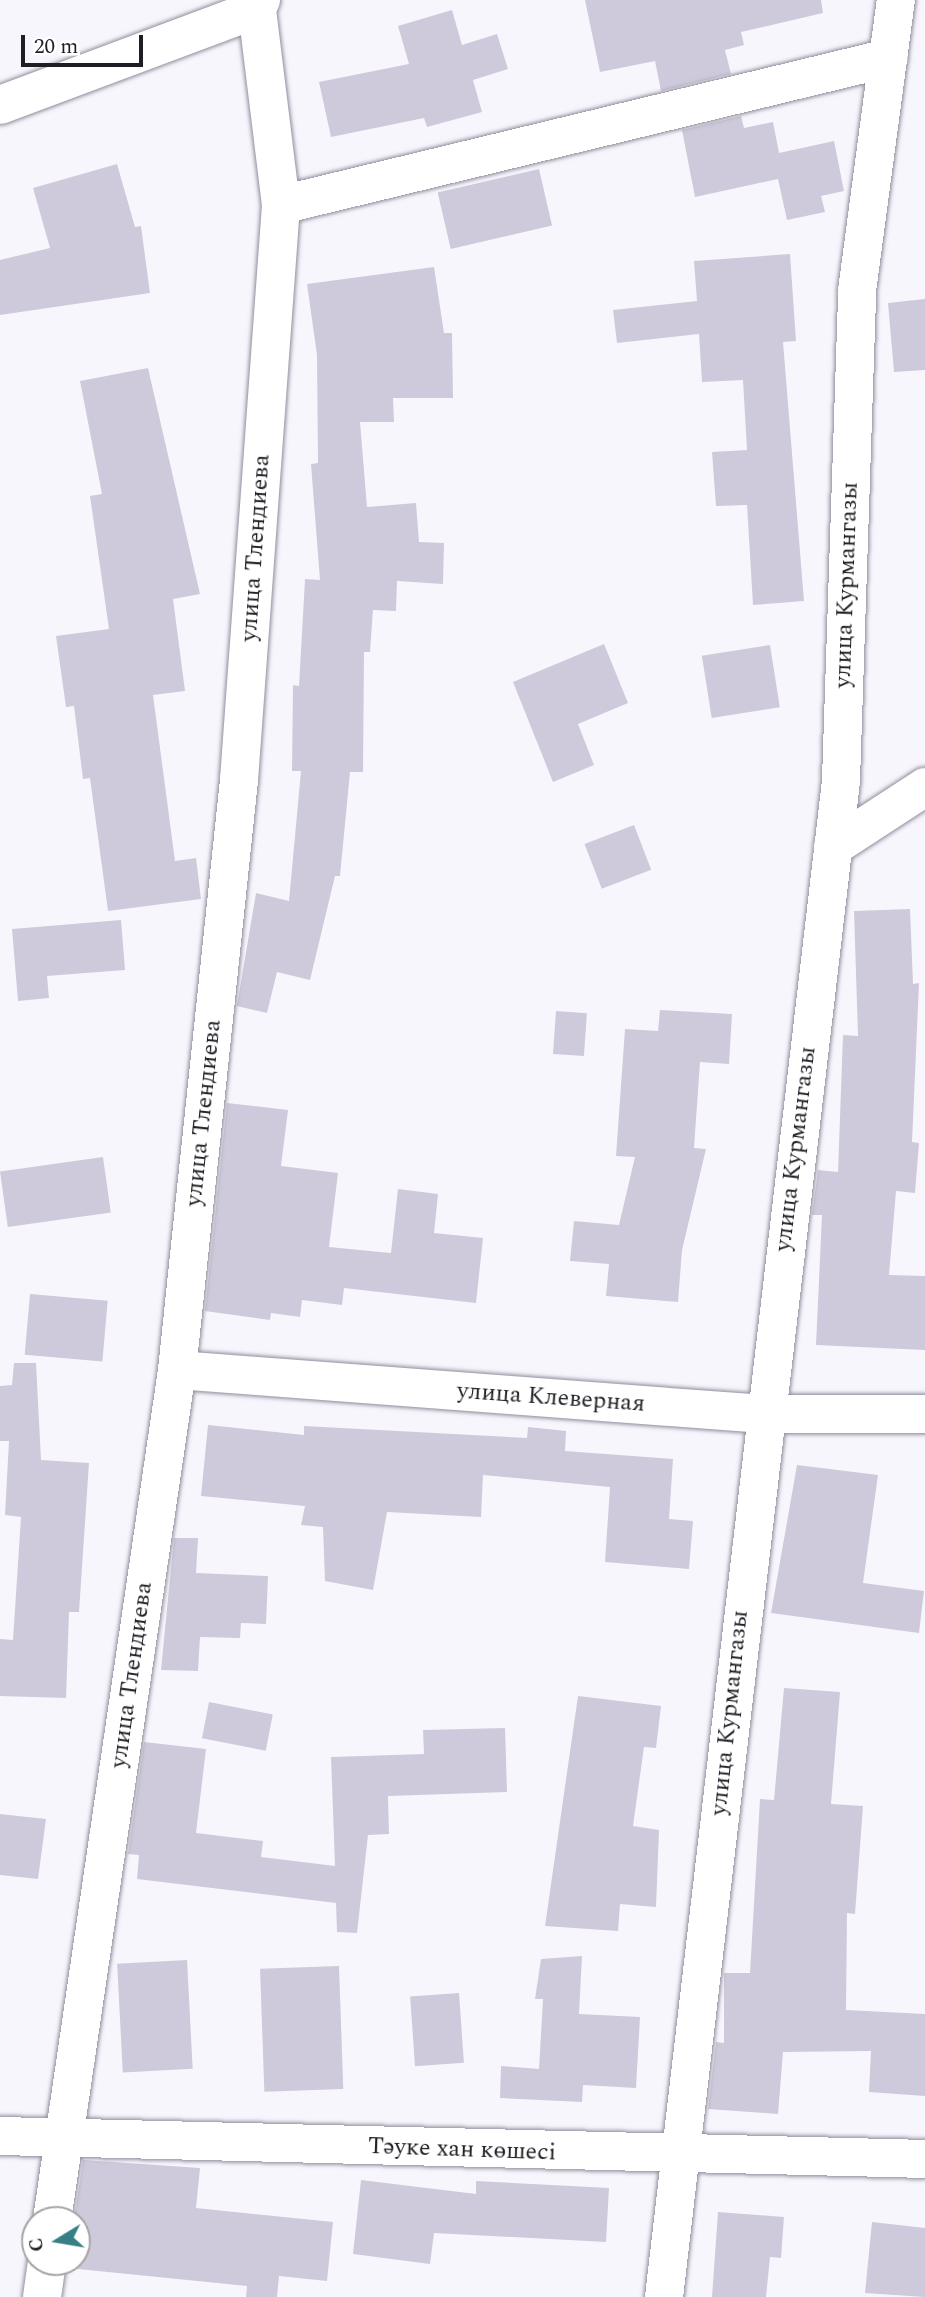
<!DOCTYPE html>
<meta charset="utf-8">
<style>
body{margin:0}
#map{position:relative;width:925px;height:2297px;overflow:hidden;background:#f8f6fd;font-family:Spectral,serif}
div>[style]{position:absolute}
.building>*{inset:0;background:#cecadb;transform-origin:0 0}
.roads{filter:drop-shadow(0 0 2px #918d9d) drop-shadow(0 0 2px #918d9d)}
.minor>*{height:38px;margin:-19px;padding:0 19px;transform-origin:19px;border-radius:19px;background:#fff}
span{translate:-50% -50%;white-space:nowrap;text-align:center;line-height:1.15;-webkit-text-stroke:6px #fff;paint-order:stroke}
.street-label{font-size:24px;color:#1f1e24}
.north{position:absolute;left:21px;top:2206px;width:70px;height:70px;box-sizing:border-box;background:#fff;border:2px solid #a5a5a7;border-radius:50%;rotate:259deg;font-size:19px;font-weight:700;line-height:28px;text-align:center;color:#1f1e24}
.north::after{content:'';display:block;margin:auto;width:24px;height:32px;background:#377f86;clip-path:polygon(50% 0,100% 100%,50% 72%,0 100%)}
.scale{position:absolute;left:21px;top:35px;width:122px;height:32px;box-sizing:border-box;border:4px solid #1f1e24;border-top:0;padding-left:9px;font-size:21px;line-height:24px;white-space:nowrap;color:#1f1e24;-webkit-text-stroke:5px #fff;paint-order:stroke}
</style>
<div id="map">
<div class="building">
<i style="clip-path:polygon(585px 0,821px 0,823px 13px,741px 32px,744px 45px,725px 50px,731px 74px,661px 91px,655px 61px,600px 72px)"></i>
<i style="clip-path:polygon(452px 10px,462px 45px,497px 34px,508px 69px,473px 80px,482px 112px,427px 127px,424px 118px,331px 137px,319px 82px,409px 64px,398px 26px)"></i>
<i style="clip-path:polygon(741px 116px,744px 128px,773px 122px,779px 153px,834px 141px,844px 191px,821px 196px,825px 212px,787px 220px,778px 179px,695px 197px,682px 130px)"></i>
<i style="clip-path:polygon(117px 164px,135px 227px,141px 226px,150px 293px,0 315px,0 260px,50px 248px,33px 188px)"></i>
<i style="left:539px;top:169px;width:58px;height:104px;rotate:77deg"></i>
<i style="clip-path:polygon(790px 254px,796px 341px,783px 342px,804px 601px,753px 605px,747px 505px,716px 506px,712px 452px,747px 450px,743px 380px,702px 382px,699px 334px,617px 343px,613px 310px,697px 301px,694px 261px)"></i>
<i style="clip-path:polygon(434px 267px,444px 333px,452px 333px,453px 398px,393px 398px,394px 422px,360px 422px,367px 507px,416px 503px,419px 542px,444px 543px,443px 584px,397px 581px,396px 611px,373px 610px,370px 652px,364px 652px,363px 772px,350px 772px,340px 876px,335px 876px,310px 980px,277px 972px,267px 1013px,237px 1006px,256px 893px,289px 901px,301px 771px,292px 771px,293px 685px,299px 686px,305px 579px,320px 580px,311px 464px,318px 463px,317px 355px,307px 284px)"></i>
<i style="clip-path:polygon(925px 299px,925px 370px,894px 372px,888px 303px)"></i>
<i style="clip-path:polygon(148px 368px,200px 594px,173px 599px,185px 691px,153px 695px,175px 861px,196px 858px,201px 899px,108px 911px,90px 778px,83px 779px,74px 706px,66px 707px,56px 636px,109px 629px,90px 496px,102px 494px,80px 381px)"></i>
<i style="clip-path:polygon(604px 644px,628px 703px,578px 724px,594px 765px,553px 782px,513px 682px)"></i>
<i style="left:770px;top:645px;width:63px;height:69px;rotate:81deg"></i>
<i style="left:634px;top:825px;width:48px;height:53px;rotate:69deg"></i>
<i style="clip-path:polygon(910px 909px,913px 984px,919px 983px,912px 1142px,919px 1143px,915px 1193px,896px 1191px,889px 1275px,925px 1276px,925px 1350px,816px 1345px,822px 1215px,812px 1215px,818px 1170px,838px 1172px,843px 1035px,858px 1036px,854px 911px)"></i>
<i style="clip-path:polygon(121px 920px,125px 970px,47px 976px,49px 998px,18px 1001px,12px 929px)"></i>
<i style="clip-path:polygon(660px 1010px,732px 1014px,729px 1064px,700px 1062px,694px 1148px,706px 1149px,682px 1250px,678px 1302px,606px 1296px,609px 1264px,570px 1261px,574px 1221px,619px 1225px,635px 1157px,616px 1156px,625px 1029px,658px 1031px)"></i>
<i style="left:556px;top:1011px;width:31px;height:43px;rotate:4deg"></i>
<i style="clip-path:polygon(227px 1103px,288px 1110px,281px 1166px,338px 1173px,329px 1247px,391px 1253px,398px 1189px,438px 1194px,434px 1233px,483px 1238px,476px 1303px,344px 1288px,342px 1305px,302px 1300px,300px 1317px,271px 1313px,270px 1320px,205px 1311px)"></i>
<i style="left:103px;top:1157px;width:56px;height:104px;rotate:82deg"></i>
<i style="left:30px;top:1294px;width:78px;height:61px;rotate:5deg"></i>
<i style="clip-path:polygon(14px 1363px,36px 1363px,41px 1460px,89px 1463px,79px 1612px,69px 1612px,66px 1698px,0 1696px,0 1639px,13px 1640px,21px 1517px,5px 1515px,9px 1441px,0 1441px,0 1386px,12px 1385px)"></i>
<i style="clip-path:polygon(208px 1425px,304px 1435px,304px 1426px,527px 1438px,528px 1427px,566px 1431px,565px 1451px,673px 1459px,669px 1519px,693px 1521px,689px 1569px,605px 1562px,610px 1487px,483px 1475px,481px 1517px,387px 1512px,373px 1590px,325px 1581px,323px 1527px,301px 1525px,305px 1506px,201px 1496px)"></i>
<i style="clip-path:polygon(797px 1465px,878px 1475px,863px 1583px,924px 1591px,919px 1633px,771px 1613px)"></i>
<i style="clip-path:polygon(174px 1538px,198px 1538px,196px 1573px,268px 1576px,266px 1624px,241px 1623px,240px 1638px,200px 1637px,198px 1671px,161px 1670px)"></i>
<i style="clip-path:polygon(784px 1688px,840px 1692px,831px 1804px,863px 1806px,855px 1914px,847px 1913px,846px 2010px,925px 2014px,925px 2096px,869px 2092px,871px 2051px,783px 2052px,778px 2114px,708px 2109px,716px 2042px,724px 2043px,724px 1973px,750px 1973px,760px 1799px,774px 1800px)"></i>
<i style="clip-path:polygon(578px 1696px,661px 1706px,656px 1748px,644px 1747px,633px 1826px,659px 1830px,656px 1907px,620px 1904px,618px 1931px,545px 1926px)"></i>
<i style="left:209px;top:1702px;width:65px;height:37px;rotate:11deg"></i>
<i style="clip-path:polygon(505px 1728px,507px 1792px,388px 1796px,389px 1834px,368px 1835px,357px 1933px,337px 1932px,336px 1903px,137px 1879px,139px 1855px,128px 1854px,144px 1742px,206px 1749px,196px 1833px,263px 1841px,261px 1857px,335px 1866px,331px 1757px,424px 1754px,423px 1730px)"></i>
<i style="clip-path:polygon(0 1814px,46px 1819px,38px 1879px,0 1875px)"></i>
<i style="clip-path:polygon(582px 1956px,579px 2014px,640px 2017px,636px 2088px,583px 2085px,582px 2102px,500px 2098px,501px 2066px,539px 2069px,543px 1999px,535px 1999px,541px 1959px)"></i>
<i style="left:187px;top:1960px;width:109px;height:70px;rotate:87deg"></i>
<i style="left:339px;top:1966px;width:123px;height:79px;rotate:88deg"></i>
<i style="left:459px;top:1993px;width:70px;height:49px;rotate:86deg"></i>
<i style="clip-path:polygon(83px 2160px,200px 2168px,196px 2208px,333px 2222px,327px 2281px,279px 2276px,277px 2297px,246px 2297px,247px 2286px,68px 2268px,68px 2262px,77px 2262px,74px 2220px)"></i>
<i style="clip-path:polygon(361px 2180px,476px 2194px,476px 2181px,609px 2188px,606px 2242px,434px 2233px,430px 2264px,353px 2254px)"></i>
<i style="clip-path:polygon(718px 2212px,784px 2217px,781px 2258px,770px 2257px,766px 2297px,712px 2297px)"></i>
<i style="clip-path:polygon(872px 2222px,925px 2228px,925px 2297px,865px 2293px)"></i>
</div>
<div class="roads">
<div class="minor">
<i style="left:0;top:105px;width:274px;rotate:-20.5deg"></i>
<i style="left:281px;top:205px;width:625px;rotate:-13.61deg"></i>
<i style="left:833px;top:847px;width:110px;rotate:-33.1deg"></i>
<i style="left:177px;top:1370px;width:589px;rotate:4.29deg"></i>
<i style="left:764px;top:1414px;width:161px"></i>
<i style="left:0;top:2136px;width:925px;rotate:1.42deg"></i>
<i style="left:52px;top:2220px;width:859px;rotate:-81.63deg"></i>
<i style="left:177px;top:1370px;width:593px;rotate:-84deg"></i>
<i style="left:239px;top:780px;width:577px;rotate:-85.82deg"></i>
<i style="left:281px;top:205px;width:197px;rotate:-97deg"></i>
<i style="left:257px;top:9px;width:10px;rotate:-66deg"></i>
<i style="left:42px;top:2297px;width:35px;rotate:-82deg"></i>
<i style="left:664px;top:2297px;width:1527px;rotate:-83.34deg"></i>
<i style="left:841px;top:780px;width:489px;rotate:-88.1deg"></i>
<i style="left:857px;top:291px;width:294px;rotate:-82.4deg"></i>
</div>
</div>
<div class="street-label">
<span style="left:256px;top:548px;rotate:-86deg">улица Тлендиева</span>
<span style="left:847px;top:585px;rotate:-88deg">улица Курмангазы</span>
<span style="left:204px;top:1113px;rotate:-84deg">улица Тлендиева</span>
<span style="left:796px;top:1149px;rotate:-83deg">улица Курмангазы</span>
<span style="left:551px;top:1398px;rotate:4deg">улица Клеверная</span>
<span style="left:132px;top:1675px;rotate:-82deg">улица Тлендиева</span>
<span style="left:730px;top:1713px;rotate:-84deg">улица Курмангазы</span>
<span style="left:462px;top:2150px;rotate:2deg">Тәуке хан көшесі</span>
</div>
<div class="north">С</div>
<div class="scale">20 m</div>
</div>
